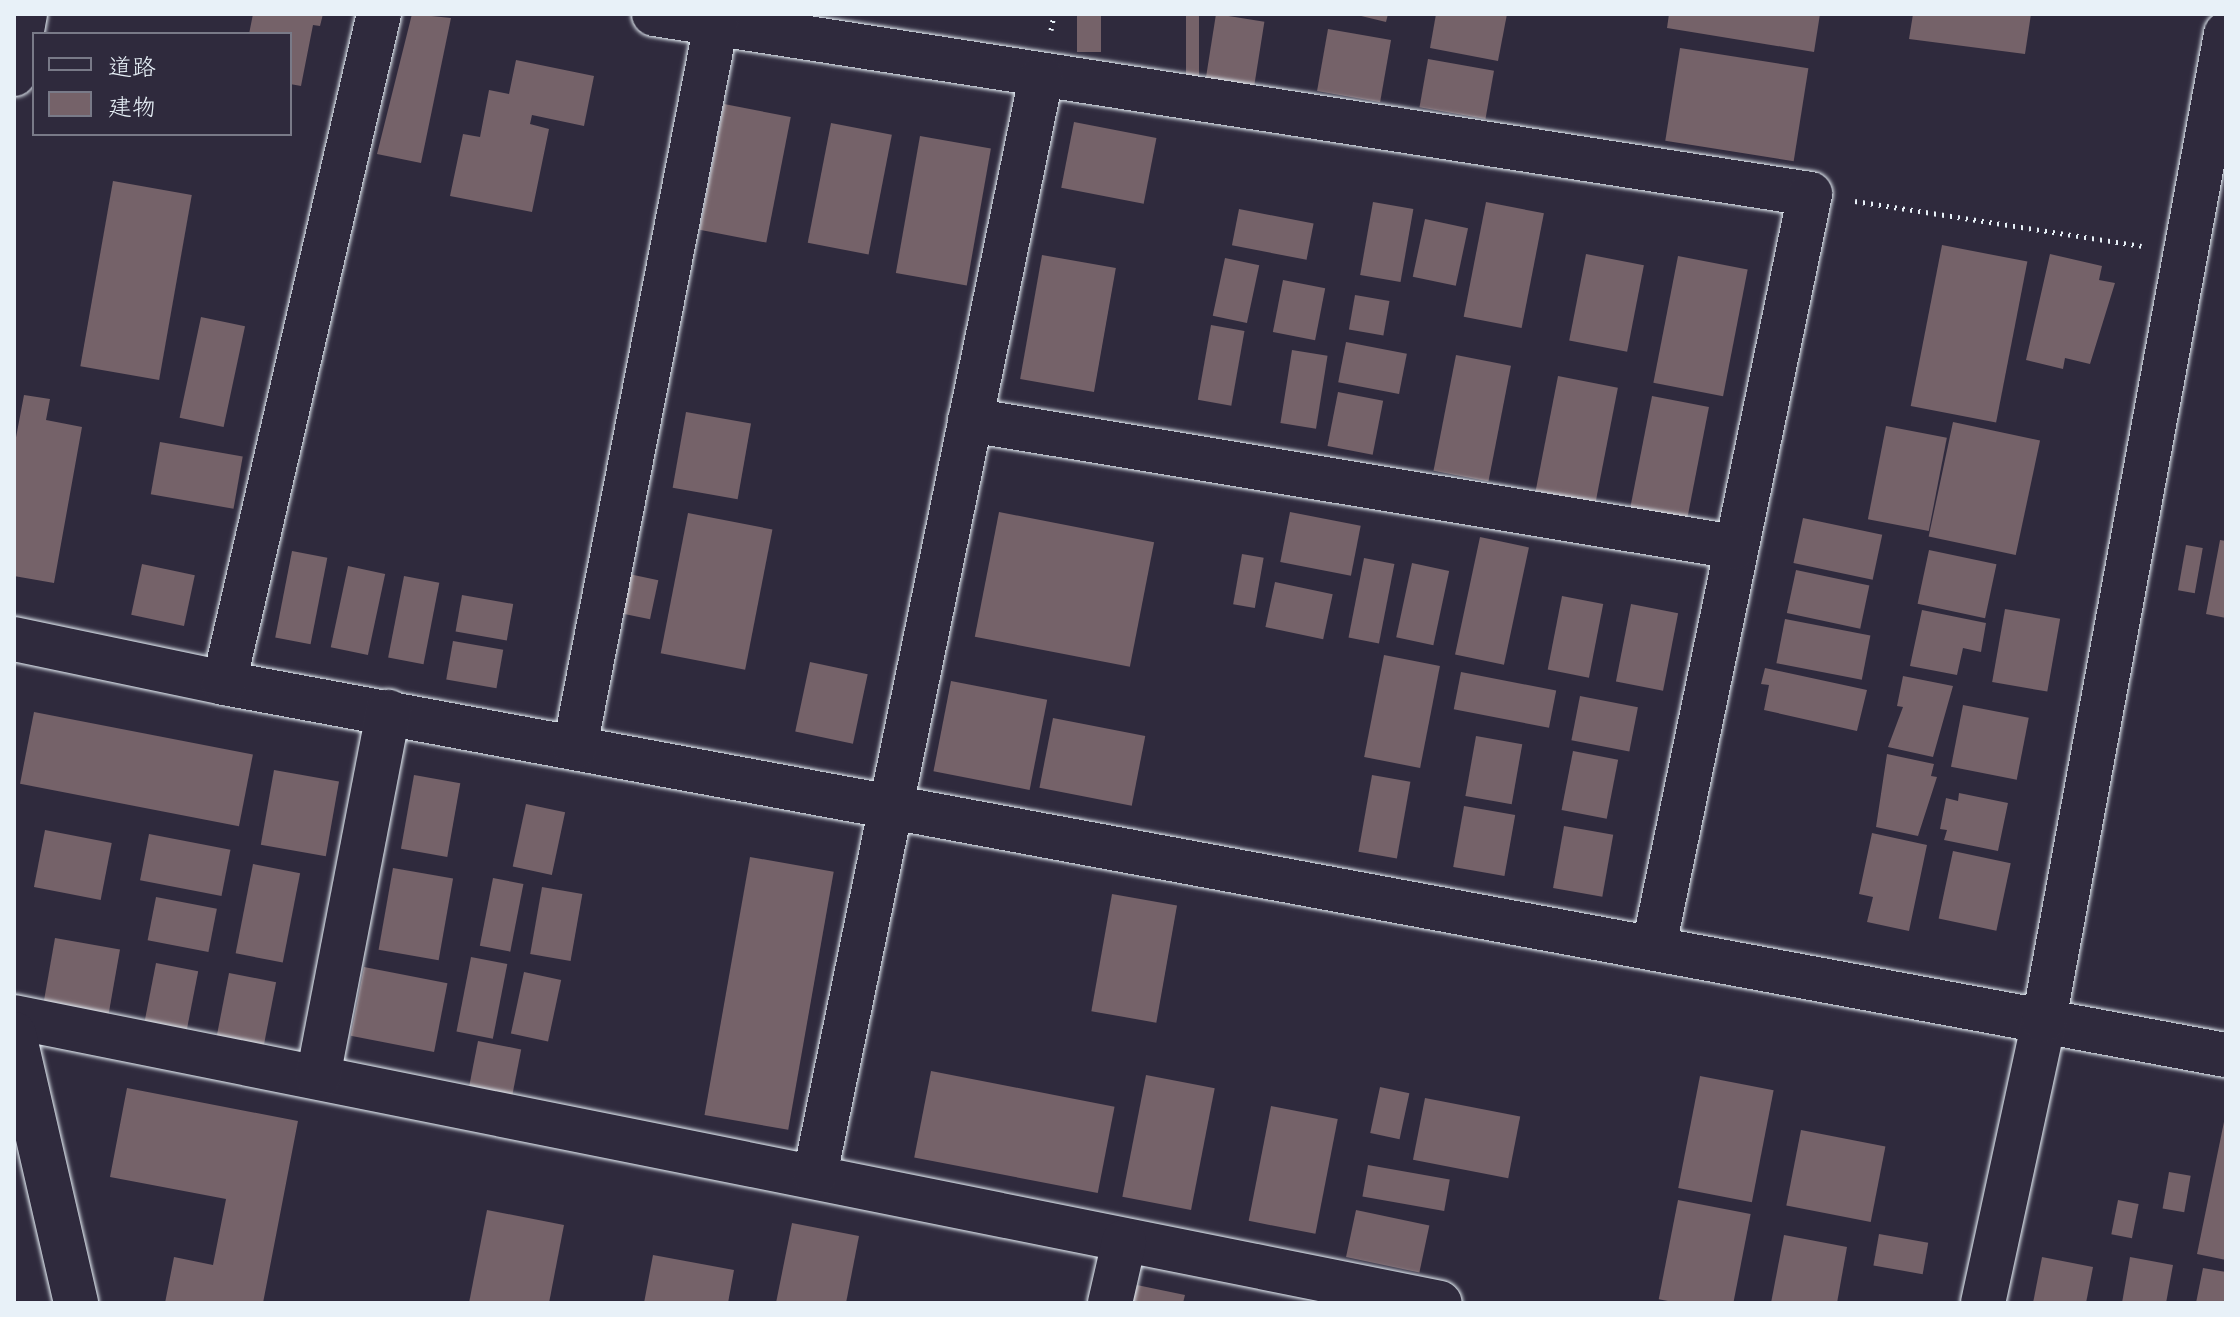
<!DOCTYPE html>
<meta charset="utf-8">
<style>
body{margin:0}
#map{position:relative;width:2240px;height:1317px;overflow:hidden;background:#2f2a3d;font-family:Delius,"Klee One",sans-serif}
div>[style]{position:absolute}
.building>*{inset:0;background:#756269;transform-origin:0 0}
.path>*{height:5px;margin-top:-2.5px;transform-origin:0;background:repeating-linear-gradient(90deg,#e8f1f8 0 2px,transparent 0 8px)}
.roads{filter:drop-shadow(0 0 2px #e8f1f8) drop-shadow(0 0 2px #e8f1f8)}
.minor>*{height:44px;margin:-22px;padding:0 22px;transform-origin:22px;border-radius:22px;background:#2f2a3d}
span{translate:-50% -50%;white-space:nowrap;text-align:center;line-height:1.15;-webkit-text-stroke:8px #2f2a3d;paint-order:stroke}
.frame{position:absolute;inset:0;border:16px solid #e8f1f8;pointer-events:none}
.legend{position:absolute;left:32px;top:32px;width:260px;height:104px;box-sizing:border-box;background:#2f2a3d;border:2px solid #797a88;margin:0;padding:10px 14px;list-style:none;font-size:24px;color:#e8f1f8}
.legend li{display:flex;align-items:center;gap:16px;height:40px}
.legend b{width:40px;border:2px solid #797a88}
</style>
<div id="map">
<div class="building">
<i style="clip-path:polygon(253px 14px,323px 14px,320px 26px,313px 25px,301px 86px,290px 84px,290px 34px,249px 34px)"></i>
<i style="clip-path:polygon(412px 14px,451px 18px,421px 163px,377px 154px)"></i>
<i style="left:1077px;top:14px;width:24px;height:38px"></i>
<i style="left:1186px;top:14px;width:13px;height:66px"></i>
<i style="left:1216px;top:14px;width:49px;height:70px;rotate:9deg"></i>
<i style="clip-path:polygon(1353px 14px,1388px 14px,1386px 22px)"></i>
<i style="clip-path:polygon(1436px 14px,1507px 14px,1498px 61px,1430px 48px)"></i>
<i style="clip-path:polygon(1669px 14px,1820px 14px,1814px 52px,1667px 28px)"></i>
<i style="clip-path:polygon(1913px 14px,2031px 14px,2025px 54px,1909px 39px)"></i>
<i style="left:1328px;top:29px;width:64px;height:63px;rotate:10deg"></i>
<i style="left:1680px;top:48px;width:130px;height:94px;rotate:9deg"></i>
<i style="left:1428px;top:59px;width:67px;height:49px;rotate:10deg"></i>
<i style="clip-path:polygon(516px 60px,594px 76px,584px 126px,532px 115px,530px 124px,549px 129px,532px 212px,450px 196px,463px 134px,480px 137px,489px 90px,509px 94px)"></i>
<i style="left:724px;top:104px;width:68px;height:128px;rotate:11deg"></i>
<i style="left:1074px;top:122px;width:84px;height:67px;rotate:11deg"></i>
<i style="left:831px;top:123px;width:62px;height:122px;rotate:11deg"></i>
<i style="left:920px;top:136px;width:72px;height:139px;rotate:10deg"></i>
<i style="left:113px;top:181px;width:80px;height:188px;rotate:10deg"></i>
<i style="left:1373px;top:202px;width:41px;height:74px;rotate:10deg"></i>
<i style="left:1486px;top:202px;width:59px;height:117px;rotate:11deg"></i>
<i style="left:1239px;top:209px;width:76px;height:37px;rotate:11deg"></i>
<i style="left:1425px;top:219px;width:44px;height:59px;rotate:12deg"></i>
<i style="left:1942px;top:245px;width:87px;height:164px;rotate:11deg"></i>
<i style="left:1586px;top:254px;width:59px;height:88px;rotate:11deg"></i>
<i style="clip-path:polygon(2050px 254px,2102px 266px,2099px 280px,2115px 283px,2090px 364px,2065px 358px,2063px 369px,2026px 360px)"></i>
<i style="left:1042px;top:255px;width:75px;height:126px;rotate:10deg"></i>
<i style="left:1678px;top:256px;width:71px;height:129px;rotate:11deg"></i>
<i style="left:1225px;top:258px;width:35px;height:59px;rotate:12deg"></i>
<i style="left:1283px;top:280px;width:43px;height:53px;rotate:11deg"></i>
<i style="left:1355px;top:295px;width:35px;height:35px;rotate:10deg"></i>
<i style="left:201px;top:317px;width:45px;height:103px;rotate:12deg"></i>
<i style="left:1211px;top:325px;width:34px;height:76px;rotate:10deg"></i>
<i style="left:1346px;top:342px;width:62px;height:41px;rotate:11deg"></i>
<i style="left:1292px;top:350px;width:36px;height:74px;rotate:9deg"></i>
<i style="left:1456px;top:355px;width:56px;height:118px;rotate:11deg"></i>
<i style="left:1558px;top:376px;width:61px;height:117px;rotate:11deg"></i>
<i style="left:1338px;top:392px;width:46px;height:55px;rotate:11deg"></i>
<i style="clip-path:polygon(24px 395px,50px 399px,46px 420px,82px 427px,54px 583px,14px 576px,14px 448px)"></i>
<i style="left:1652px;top:396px;width:58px;height:118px;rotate:11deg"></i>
<i style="left:686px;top:412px;width:66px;height:77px;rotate:10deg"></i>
<i style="left:1953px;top:422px;width:89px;height:117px;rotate:12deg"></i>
<i style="left:1886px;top:426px;width:62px;height:95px;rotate:11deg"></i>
<i style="left:160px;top:442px;width:84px;height:53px;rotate:10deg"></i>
<i style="left:999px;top:512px;width:158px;height:127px;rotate:11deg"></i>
<i style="left:1290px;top:512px;width:72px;height:51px;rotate:11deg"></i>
<i style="left:688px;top:513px;width:86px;height:143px;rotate:11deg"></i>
<i style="left:1803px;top:518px;width:81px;height:46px;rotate:12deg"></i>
<i style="left:1480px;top:537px;width:50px;height:120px;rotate:12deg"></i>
<i style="clip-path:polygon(2220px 540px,2226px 541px,2226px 618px,2206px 614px)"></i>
<i style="left:2186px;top:545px;width:17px;height:46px;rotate:10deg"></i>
<i style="left:1929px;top:550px;width:69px;height:55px;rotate:12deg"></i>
<i style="left:292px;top:551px;width:36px;height:88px;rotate:11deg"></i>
<i style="left:1242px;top:554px;width:22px;height:51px;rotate:10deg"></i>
<i style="left:1364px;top:558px;width:31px;height:81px;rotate:11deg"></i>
<i style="left:1412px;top:563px;width:38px;height:76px;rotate:12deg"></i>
<i style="left:142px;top:564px;width:54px;height:52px;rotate:12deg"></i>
<i style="left:348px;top:566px;width:38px;height:83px;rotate:12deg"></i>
<i style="left:1796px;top:570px;width:75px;height:44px;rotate:12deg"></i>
<i style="left:629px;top:574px;width:30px;height:40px;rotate:12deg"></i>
<i style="left:404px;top:576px;width:36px;height:83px;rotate:11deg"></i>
<i style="left:1275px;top:582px;width:59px;height:46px;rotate:12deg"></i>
<i style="left:462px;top:595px;width:52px;height:37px;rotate:10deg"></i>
<i style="left:1562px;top:596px;width:42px;height:75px;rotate:11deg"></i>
<i style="left:1631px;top:604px;width:48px;height:79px;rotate:11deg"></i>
<i style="left:2005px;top:609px;width:56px;height:74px;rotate:10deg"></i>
<i style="clip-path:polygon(1922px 610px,1986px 623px,1981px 652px,1963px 648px,1957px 675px,1910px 666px)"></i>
<i style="left:1785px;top:619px;width:87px;height:45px;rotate:11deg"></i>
<i style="left:453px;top:641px;width:51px;height:39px;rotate:10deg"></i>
<i style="left:1384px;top:655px;width:57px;height:104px;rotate:11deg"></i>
<i style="left:810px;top:662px;width:59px;height:71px;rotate:12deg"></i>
<i style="clip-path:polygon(1765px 668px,1867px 690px,1857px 731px,1764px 710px,1769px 685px,1761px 684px)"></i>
<i style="left:1461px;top:672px;width:97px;height:38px;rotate:11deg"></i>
<i style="clip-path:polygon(1903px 676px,1953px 686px,1933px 757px,1888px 747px,1903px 707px,1897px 706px)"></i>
<i style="left:951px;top:681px;width:98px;height:92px;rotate:11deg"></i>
<i style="left:1580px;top:696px;width:59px;height:45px;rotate:11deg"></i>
<i style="left:1963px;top:705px;width:67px;height:63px;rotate:11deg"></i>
<i style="left:34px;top:712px;width:223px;height:73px;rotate:11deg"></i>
<i style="left:1053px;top:718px;width:94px;height:71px;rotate:11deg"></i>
<i style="left:1476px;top:736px;width:47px;height:61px;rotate:10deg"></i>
<i style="left:1573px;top:751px;width:46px;height:60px;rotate:11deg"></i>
<i style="clip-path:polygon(1887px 754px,1934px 764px,1931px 776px,1937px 777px,1918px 836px,1876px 827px)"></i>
<i style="left:274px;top:770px;width:66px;height:76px;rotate:10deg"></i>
<i style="left:414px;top:775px;width:47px;height:75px;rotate:10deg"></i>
<i style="left:1372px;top:775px;width:39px;height:78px;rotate:10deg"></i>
<i style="clip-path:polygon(1959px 793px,2008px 803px,1998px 851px,1944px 840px,1947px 830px,1940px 829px,1946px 798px,1958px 801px)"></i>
<i style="left:526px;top:804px;width:40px;height:64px;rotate:12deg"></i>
<i style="left:1464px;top:806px;width:52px;height:62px;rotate:10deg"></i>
<i style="left:1564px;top:826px;width:50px;height:63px;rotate:10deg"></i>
<i style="left:45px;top:830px;width:68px;height:58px;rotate:11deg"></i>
<i style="clip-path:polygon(1872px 833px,1927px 845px,1909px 931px,1867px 922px,1873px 897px,1859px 894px)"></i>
<i style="left:149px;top:834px;width:83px;height:47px;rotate:11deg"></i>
<i style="left:1953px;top:851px;width:59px;height:69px;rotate:12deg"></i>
<i style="left:750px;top:857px;width:85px;height:262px;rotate:10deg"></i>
<i style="left:253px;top:864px;width:48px;height:91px;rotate:11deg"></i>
<i style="left:393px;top:868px;width:61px;height:83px;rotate:10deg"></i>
<i style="left:493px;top:878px;width:31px;height:69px;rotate:11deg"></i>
<i style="left:542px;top:887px;width:41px;height:68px;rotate:10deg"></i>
<i style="left:1112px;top:894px;width:66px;height:119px;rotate:10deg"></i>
<i style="left:156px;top:897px;width:62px;height:44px;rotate:11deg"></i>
<i style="left:55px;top:938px;width:66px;height:71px;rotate:10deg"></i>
<i style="left:471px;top:957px;width:37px;height:76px;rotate:11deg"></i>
<i style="left:156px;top:963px;width:43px;height:66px;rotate:11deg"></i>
<i style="left:364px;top:967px;width:85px;height:70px;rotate:11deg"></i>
<i style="left:524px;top:972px;width:38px;height:63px;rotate:12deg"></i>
<i style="left:229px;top:973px;width:48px;height:71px;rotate:11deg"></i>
<i style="left:478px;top:1041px;width:44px;height:54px;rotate:11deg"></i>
<i style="left:931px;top:1071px;width:187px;height:88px;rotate:11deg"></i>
<i style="left:1146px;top:1075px;width:70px;height:124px;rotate:11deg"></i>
<i style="left:1700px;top:1076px;width:75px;height:114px;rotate:11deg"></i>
<i style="left:1380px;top:1087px;width:30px;height:47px;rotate:12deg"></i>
<i style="clip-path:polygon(127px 1088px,298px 1121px,263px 1303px,165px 1303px,174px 1257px,213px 1265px,226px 1199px,110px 1177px)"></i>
<i style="left:1425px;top:1098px;width:97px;height:63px;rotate:11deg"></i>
<i style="left:1271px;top:1106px;width:68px;height:117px;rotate:11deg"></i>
<i style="clip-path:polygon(2226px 1112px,2226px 1260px,2197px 1254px)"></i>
<i style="left:1801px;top:1130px;width:86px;height:77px;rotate:11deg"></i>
<i style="left:1368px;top:1165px;width:83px;height:32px;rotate:10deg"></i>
<i style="left:2169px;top:1172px;width:22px;height:37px;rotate:10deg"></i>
<i style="left:1678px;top:1200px;width:74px;height:101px;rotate:11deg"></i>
<i style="left:2118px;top:1200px;width:21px;height:35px;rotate:11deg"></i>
<i style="clip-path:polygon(487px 1210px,564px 1225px,549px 1303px,469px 1303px)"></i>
<i style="left:1356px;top:1210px;width:75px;height:48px;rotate:12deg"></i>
<i style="clip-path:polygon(792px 1223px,859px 1236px,846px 1303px,776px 1303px)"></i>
<i style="left:1879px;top:1234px;width:50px;height:32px;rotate:10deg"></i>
<i style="clip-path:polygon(1784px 1235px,1847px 1247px,1837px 1303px,1771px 1303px)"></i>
<i style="clip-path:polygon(653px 1255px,734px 1270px,728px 1303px,644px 1303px)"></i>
<i style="clip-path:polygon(2042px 1257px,2093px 1267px,2086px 1303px,2033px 1303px)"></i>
<i style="clip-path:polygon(2130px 1257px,2173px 1265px,2166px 1303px,2122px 1303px)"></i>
<i style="clip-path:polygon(2203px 1268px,2226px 1272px,2226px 1303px,2196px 1303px)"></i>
<i style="clip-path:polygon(1132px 1284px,1185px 1295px,1183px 1303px,1128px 1303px)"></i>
</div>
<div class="path">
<i style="left:1051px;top:30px;width:16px;rotate:-79deg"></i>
<i style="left:1855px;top:201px;width:290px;rotate:8.9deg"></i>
</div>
<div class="roads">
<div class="minor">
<i style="left:654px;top:14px;width:1170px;rotate:8.85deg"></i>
<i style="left:1810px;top:194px;width:768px;rotate:101.72deg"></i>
<i style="left:14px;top:74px;width:61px;rotate:-79.6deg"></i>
<i style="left:970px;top:420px;width:775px;rotate:9.43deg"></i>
<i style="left:14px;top:639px;width:215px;rotate:11.8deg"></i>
<i style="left:224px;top:683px;width:2036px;rotate:10.53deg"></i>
<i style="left:224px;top:683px;width:687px;rotate:-76.96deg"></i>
<i style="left:575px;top:747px;width:737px;rotate:-78.96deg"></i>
<i style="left:14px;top:1017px;width:1454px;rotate:11.34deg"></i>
<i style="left:14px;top:1034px;width:276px;rotate:77deg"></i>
<i style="left:318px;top:1077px;width:372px;rotate:-79.1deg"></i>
<i style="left:815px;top:1175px;width:1120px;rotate:-78.36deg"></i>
<i style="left:1110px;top:1303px;width:63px;rotate:-77.1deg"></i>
<i style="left:1983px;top:1303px;width:289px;rotate:-77.8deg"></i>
<i style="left:2044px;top:1020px;width:1003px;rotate:-79.54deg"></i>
</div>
</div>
<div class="frame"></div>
<ul class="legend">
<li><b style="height:10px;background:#2f2a3d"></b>道路</li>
<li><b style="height:22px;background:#756269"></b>建物</li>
</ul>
</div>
